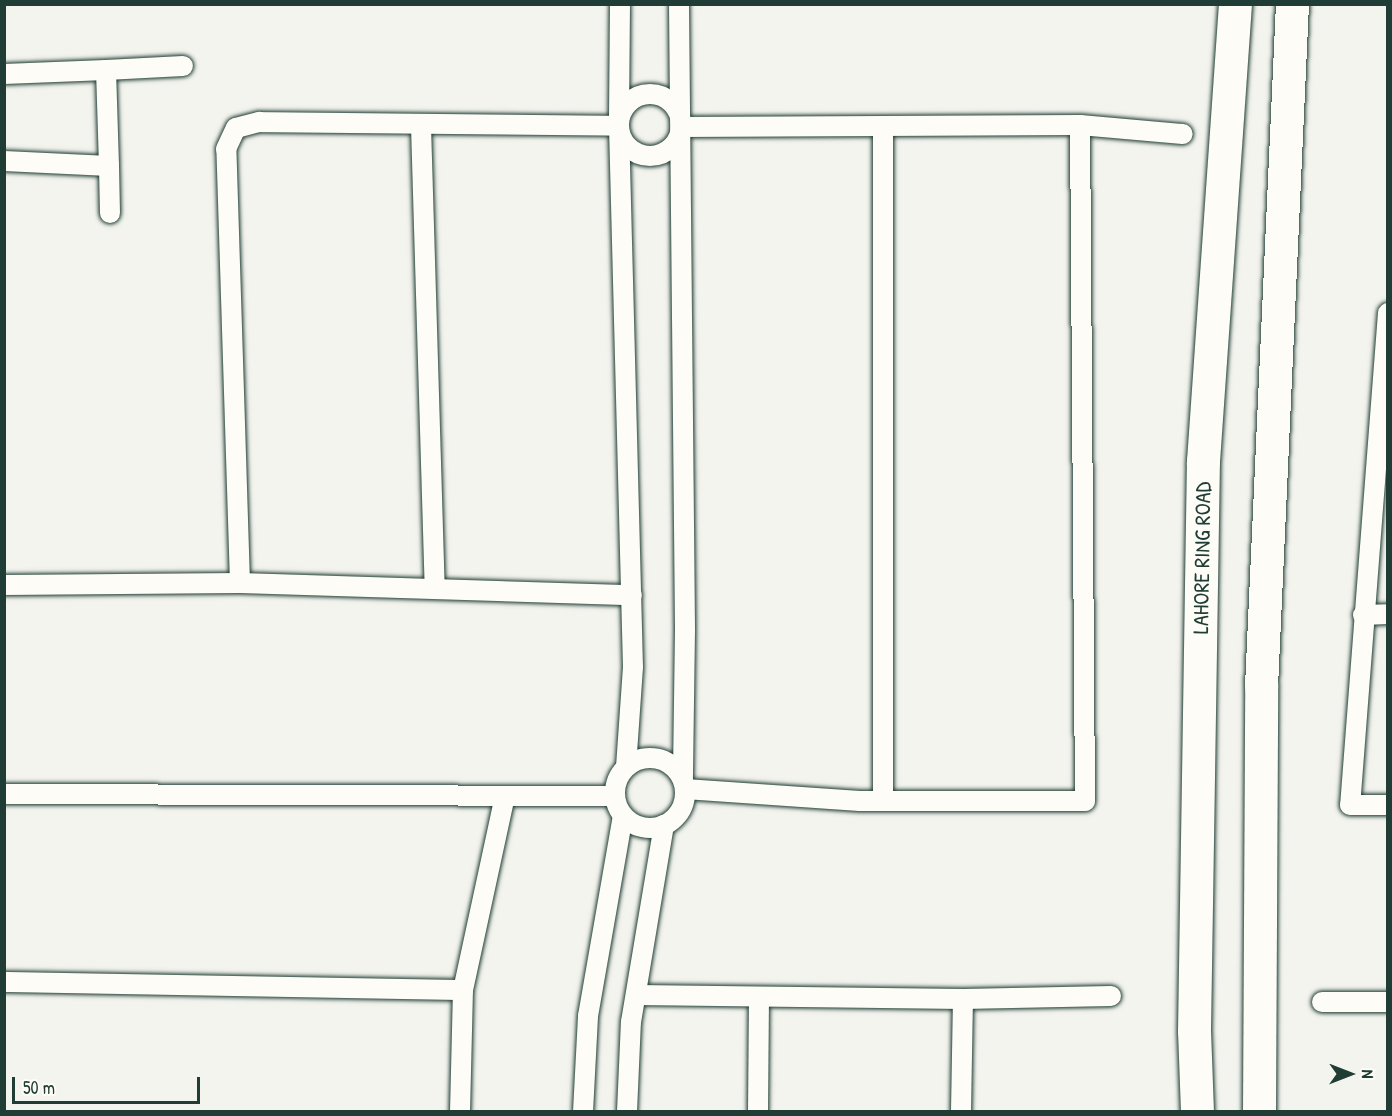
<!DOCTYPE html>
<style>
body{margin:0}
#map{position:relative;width:1392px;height:1116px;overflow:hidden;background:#f4f4ef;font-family:"Patrick Hand",sans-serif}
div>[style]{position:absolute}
.roads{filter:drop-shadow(0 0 2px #1f3d34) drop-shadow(0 0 2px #1f3d34)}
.minor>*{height:20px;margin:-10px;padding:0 10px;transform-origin:10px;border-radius:10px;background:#fdfcf7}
.minor>.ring{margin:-10px;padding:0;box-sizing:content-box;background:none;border:20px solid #fdfcf7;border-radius:50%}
.motorway>*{height:33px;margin:-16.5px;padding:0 16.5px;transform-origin:16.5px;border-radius:16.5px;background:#fdfcf7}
span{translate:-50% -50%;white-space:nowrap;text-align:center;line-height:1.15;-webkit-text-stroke:4.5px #fdfcf7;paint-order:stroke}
.street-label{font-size:22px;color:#1f3d34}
.frame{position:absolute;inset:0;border:6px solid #1f3d34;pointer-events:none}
.north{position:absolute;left:1320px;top:1044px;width:60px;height:60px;-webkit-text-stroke:4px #fdfcf7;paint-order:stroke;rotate:90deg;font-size:16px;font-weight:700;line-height:24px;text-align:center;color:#1f3d34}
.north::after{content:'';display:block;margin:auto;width:21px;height:27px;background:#1f3d34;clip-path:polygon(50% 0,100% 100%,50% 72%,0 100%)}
.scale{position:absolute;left:12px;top:1077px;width:188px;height:27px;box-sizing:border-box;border:3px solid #1f3d34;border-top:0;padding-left:8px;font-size:18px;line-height:21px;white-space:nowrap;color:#1f3d34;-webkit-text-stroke:4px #fdfcf7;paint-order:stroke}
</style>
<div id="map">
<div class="roads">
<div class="minor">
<i style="left:620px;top:4px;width:122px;rotate:90.5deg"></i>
<i style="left:619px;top:126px;width:541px;rotate:88.52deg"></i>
<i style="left:633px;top:667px;width:99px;rotate:94deg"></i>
<i style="left:679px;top:4px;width:626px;rotate:89.45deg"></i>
<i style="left:685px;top:630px;width:148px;rotate:90.8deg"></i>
<i style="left:106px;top:70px;width:77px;rotate:-3deg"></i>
<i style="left:4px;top:74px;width:102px;rotate:-2.2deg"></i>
<i style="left:106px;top:70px;width:96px;rotate:88.2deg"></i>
<i style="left:109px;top:166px;width:105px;rotate:-177.3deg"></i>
<i class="ring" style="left:619px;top:94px;width:42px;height:42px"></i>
<i style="left:421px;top:126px;width:463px;rotate:88.3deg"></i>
<i style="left:883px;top:126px;width:675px;rotate:90deg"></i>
<i style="left:681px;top:127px;width:399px;rotate:-0.3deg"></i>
<i style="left:1080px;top:125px;width:103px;rotate:5deg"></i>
<i style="left:109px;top:166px;width:47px;rotate:88.8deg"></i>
<i style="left:1388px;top:313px;width:493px;rotate:94.4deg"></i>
<i style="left:1350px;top:805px;width:38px"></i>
<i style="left:240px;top:583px;width:434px;rotate:-91.8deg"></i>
<i style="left:226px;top:149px;width:23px;rotate:-65deg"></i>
<i style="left:236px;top:128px;width:24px;rotate:-15deg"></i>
<i style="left:259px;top:122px;width:360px;rotate:0.6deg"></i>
<i style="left:4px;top:585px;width:236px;rotate:-0.5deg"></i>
<i style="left:240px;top:583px;width:392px;rotate:1.8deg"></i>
<i style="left:1363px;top:615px;width:25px;rotate:-2deg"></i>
<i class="ring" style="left:615px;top:758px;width:50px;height:50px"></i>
<i style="left:685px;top:789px;width:175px;rotate:3.9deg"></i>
<i style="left:860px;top:801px;width:225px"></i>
<i style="left:1085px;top:801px;width:676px;rotate:-90.42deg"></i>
<i style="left:4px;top:794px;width:611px;rotate:0.19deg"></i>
<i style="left:4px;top:982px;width:459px;rotate:1deg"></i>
<i style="left:636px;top:995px;width:327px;rotate:0.7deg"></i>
<i style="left:963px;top:999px;width:148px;rotate:-1.2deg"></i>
<i style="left:1322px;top:1002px;width:66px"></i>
<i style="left:460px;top:1112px;width:122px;rotate:-88.6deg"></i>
<i style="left:463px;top:990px;width:198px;rotate:-77.8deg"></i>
<i style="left:583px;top:1112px;width:96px;rotate:-87deg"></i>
<i style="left:588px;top:1016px;width:203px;rotate:-80.1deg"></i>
<i style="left:627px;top:1112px;width:90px;rotate:-87.5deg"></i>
<i style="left:631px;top:1022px;width:200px;rotate:-80.5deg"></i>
<i style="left:758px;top:1112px;width:114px;rotate:-89.5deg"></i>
<i style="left:961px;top:1112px;width:113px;rotate:-89deg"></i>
</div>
<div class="motorway">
<i style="left:1197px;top:1112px;width:81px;rotate:-92.1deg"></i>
<i style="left:1194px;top:1031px;width:570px;rotate:-89.1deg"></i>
<i style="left:1203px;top:461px;width:458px;rotate:-86deg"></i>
<i style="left:1259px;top:1112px;width:426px;rotate:-89.7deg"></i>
<i style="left:1261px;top:686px;width:683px;rotate:-87.4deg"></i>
</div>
</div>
<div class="street-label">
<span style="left:1202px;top:558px;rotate:-89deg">LAHORE RING ROAD</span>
</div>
<div class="frame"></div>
<div class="north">N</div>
<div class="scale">50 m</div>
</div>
